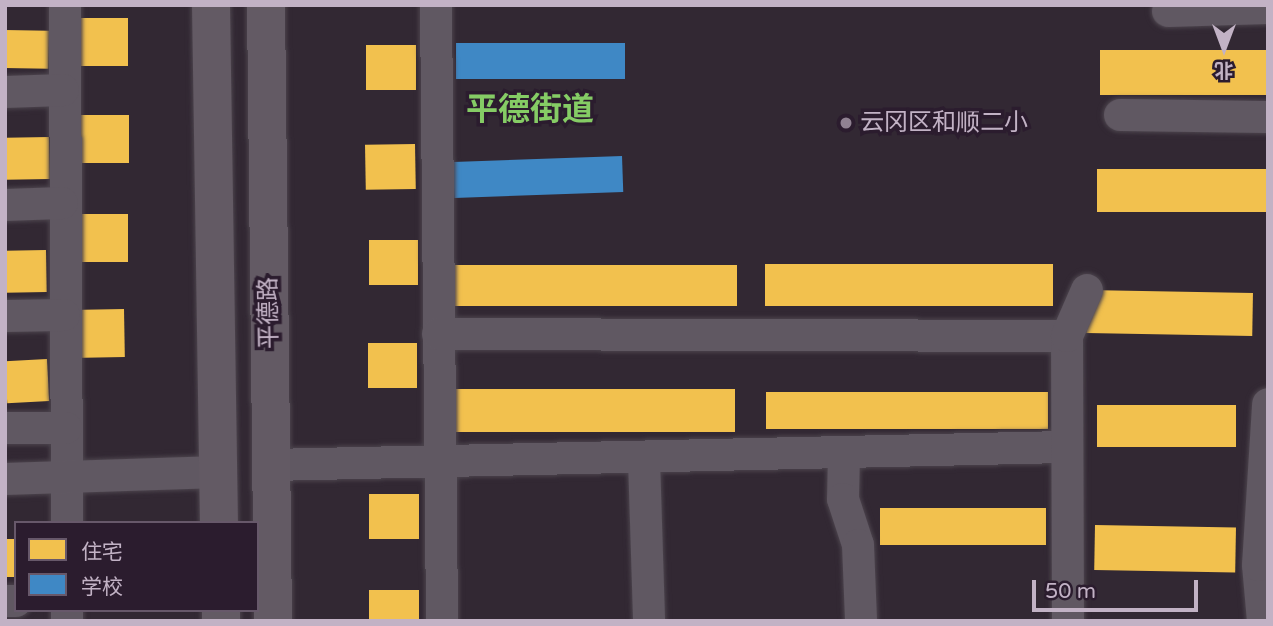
<!DOCTYPE html>
<meta charset="utf-8">
<style>
body{margin:0}
#map{position:relative;width:1273px;height:626px;overflow:hidden;background:#322833;font-family:"Varela Round","Noto Sans SC",sans-serif}
div>[style]{position:absolute}
.homes>*{inset:0;background:#f2c14e;transform-origin:0 0}
.schools>*{inset:0;background:#3f88c5;transform-origin:0 0}
.roads{filter:drop-shadow(0 0 2px #4c444d) drop-shadow(0 0 2px #4c444d)}
.minor>*{height:32px;margin:-16px;padding:0 16px;transform-origin:16px;border-radius:16px;background:#605862}
.major>*{height:38px;margin:-19px;padding:0 19px;transform-origin:19px;border-radius:19px;background:#635a64}
.dots>*{width:19px;height:19px;translate:-50% -50%;box-sizing:border-box;border:4px solid #2b1c2e;border-radius:50%}
span{translate:-50% -50%;white-space:nowrap;text-align:center;line-height:1.15;-webkit-text-stroke:7px #2b1c2e;paint-order:stroke}
.poi-label{font-size:24px;color:#c2b2c5}
.left{translate:0 -50%;text-align:left}
.street-label{font-size:24px;color:#c2b2c5}
.district-label{font-size:32px;color:#85cc65;font-weight:700}
.frame{position:absolute;inset:0;border:7px solid #c2b2c5;pointer-events:none}
.legend{position:absolute;left:14px;top:521px;width:245px;height:91px;box-sizing:border-box;background:#2b1c2e;border:2px solid #67586a;margin:0;padding:9px 12px;list-style:none;font-size:21px;color:#c2b2c5}
.legend li{display:flex;align-items:center;gap:14px;height:35px}
.legend b{width:35px;border:2px solid #67586a}
.north{position:absolute;left:1189px;top:14px;width:70px;height:70px;-webkit-text-stroke:5px #2b1c2e;paint-order:stroke;rotate:180deg;font-size:19px;font-weight:700;line-height:28px;text-align:center;color:#c2b2c5}
.north::after{content:'';display:block;margin:auto;width:24px;height:32px;background:#c2b2c5;clip-path:polygon(50% 0,100% 100%,50% 72%,0 100%)}
.scale{position:absolute;left:1032px;top:580px;width:166px;height:32px;box-sizing:border-box;border:4px solid #c2b2c5;border-top:0;padding-left:9px;font-size:21px;line-height:24px;white-space:nowrap;color:#c2b2c5;-webkit-text-stroke:5px #2b1c2e;paint-order:stroke}
</style>
<div id="map">
<div class="homes">
<i style="left:74px;top:18px;width:54px;height:48px"></i>
<i style="left:5px;top:30px;width:44px;height:38px;rotate:1deg"></i>
<i style="left:366px;top:45px;width:50px;height:45px"></i>
<i style="left:1100px;top:50px;width:168px;height:45px"></i>
<i style="left:75px;top:115px;width:54px;height:48px"></i>
<i style="left:49px;top:137px;width:42px;height:44px;rotate:89deg"></i>
<i style="left:415px;top:144px;width:45px;height:50px;rotate:89deg"></i>
<i style="left:1268px;top:169px;width:43px;height:171px;rotate:90deg"></i>
<i style="left:73px;top:214px;width:55px;height:48px"></i>
<i style="left:369px;top:240px;width:49px;height:45px"></i>
<i style="left:46px;top:250px;width:42px;height:41px;rotate:89deg"></i>
<i style="left:765px;top:264px;width:288px;height:42px"></i>
<i style="left:453px;top:265px;width:284px;height:41px"></i>
<i style="left:1087px;top:290px;width:166px;height:43px;rotate:1deg"></i>
<i style="left:124px;top:309px;width:48px;height:54px;rotate:89deg"></i>
<i style="left:368px;top:343px;width:49px;height:45px"></i>
<i style="left:47px;top:359px;width:42px;height:42px;rotate:87deg"></i>
<i style="left:449px;top:389px;width:286px;height:43px"></i>
<i style="left:1048px;top:392px;width:37px;height:282px;rotate:90deg"></i>
<i style="left:1097px;top:405px;width:139px;height:42px"></i>
<i style="left:419px;top:494px;width:45px;height:50px;rotate:90deg"></i>
<i style="left:880px;top:508px;width:166px;height:37px"></i>
<i style="left:1095px;top:525px;width:141px;height:45px;rotate:1deg"></i>
<i style="left:5px;top:539px;width:11px;height:38px"></i>
<i style="left:419px;top:590px;width:31px;height:50px;rotate:90deg"></i>
</div>
<div class="schools">
<i style="left:625px;top:43px;width:36px;height:169px;rotate:90deg"></i>
<i style="left:622px;top:156px;width:36px;height:169px;rotate:88deg"></i>
</div>
<div class="roads">
<div class="minor">
<i style="left:65px;top:5px;width:518px;rotate:89.78deg"></i>
<i style="left:436px;top:5px;width:616px;rotate:89.44deg"></i>
<i style="left:1168px;top:11px;width:100px;rotate:-1.7deg"></i>
<i style="left:5px;top:92px;width:58px;rotate:-2deg"></i>
<i style="left:1120px;top:115px;width:148px;rotate:0.8deg"></i>
<i style="left:5px;top:205px;width:57px;rotate:-2deg"></i>
<i style="left:5px;top:316px;width:59px;rotate:-1deg"></i>
<i style="left:438px;top:334px;width:629px;rotate:0.18deg"></i>
<i style="left:5px;top:428px;width:61px"></i>
<i style="left:844px;top:453px;width:46px;rotate:91.2deg"></i>
<i style="left:843px;top:499px;width:48px;rotate:71.9deg"></i>
<i style="left:858px;top:545px;width:76px;rotate:87.7deg"></i>
<i style="left:644px;top:459px;width:162px;rotate:88.2deg"></i>
<i style="left:271px;top:465px;width:796px;rotate:-1.3deg"></i>
<i style="left:5px;top:479px;width:213px;rotate:-1.9deg"></i>
<i style="left:5px;top:601px;width:11px"></i>
<i style="left:67px;top:610px;width:11px;rotate:90deg"></i>
<i style="left:1068px;top:621px;width:285px;rotate:-90.2deg"></i>
<i style="left:1067px;top:336px;width:50px;rotate:-66.5deg"></i>
<i style="left:1263px;top:621px;width:56px;rotate:-95.1deg"></i>
<i style="left:1258px;top:565px;width:161px;rotate:-86.4deg"></i>
</div>
<div class="major">
<i style="left:211px;top:5px;width:518px;rotate:89.12deg"></i>
<i style="left:266px;top:5px;width:616px;rotate:89.35deg"></i>
<i style="left:221px;top:610px;width:11px;rotate:90deg"></i>
</div>
</div>
<div class="dots">
<i style="left:846px;top:123px;background:#908292"></i>
</div>
<div class="poi-label">
<span class="left" style="left:860px;top:123px">云冈区和顺二小</span>
</div>
<div class="street-label">
<span style="left:269px;top:313px;rotate:-91deg">平德路</span>
</div>
<div class="district-label">
<span style="left:530px;top:110px">平德街道</span>
</div>
<div class="frame"></div>
<ul class="legend">
<li><b style="height:19px;background:#f2c14e"></b>住宅</li>
<li><b style="height:19px;background:#3f88c5"></b>学校</li>
</ul>
<div class="north">北</div>
<div class="scale">50 m</div>
</div>
